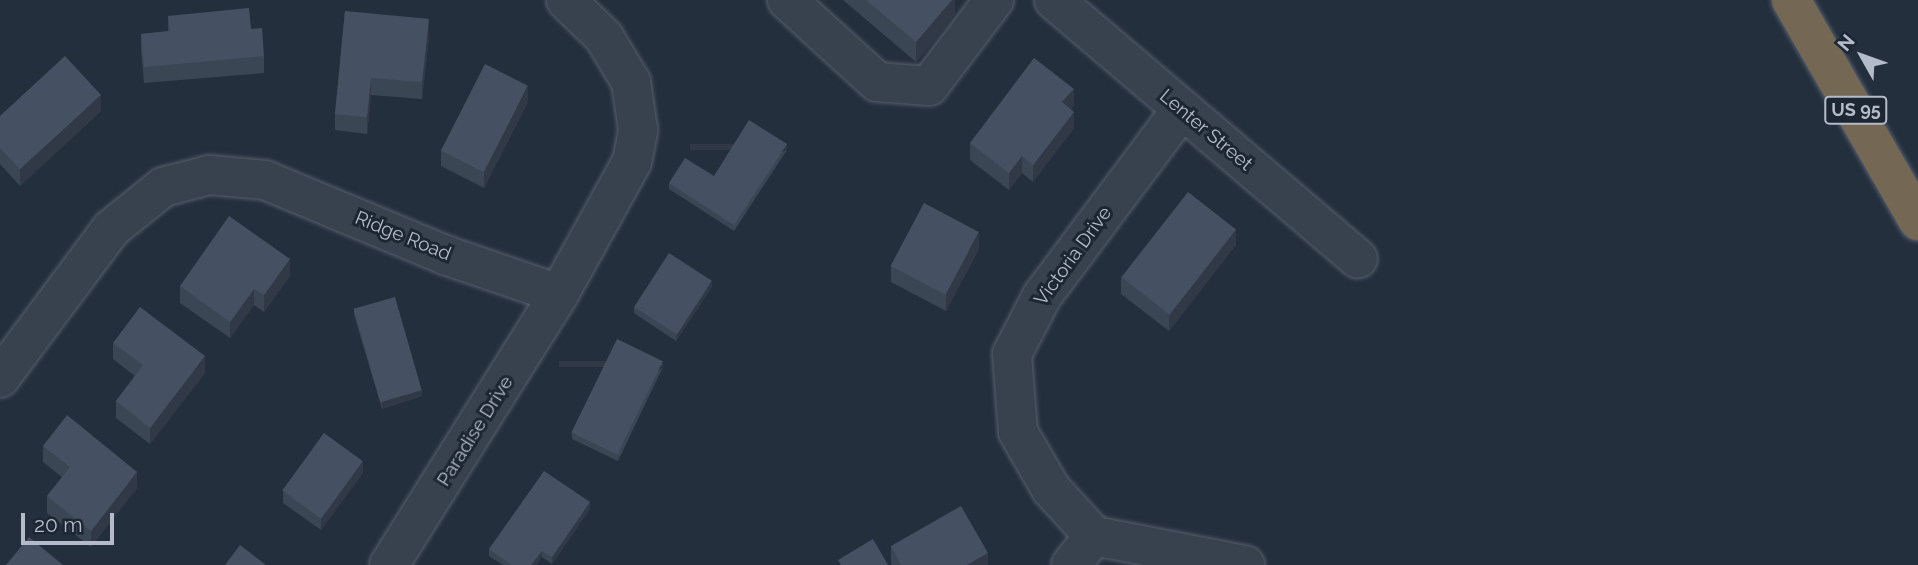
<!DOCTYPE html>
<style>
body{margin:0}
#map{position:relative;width:1918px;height:565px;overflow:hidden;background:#242f3e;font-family:Raleway,sans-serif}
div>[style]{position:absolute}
.roads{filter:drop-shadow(0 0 2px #565f6c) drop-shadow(0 0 2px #565f6c)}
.minor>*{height:38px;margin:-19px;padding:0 19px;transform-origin:19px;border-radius:19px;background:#38414e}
.highway>*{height:38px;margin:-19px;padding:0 19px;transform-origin:19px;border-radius:19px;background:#746855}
.wall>*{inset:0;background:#3b4654}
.shaded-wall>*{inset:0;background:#303945;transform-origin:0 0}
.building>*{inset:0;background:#455162;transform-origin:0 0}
span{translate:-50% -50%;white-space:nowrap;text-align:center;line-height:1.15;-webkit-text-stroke:6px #1d2633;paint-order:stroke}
.shield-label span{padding:2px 5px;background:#1d2633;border:2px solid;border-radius:5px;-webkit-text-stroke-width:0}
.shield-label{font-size:18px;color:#b4bcc9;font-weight:700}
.street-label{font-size:19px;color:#b4bcc9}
.north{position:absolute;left:1827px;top:21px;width:70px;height:70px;-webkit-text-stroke:5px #1d2633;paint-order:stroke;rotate:310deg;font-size:19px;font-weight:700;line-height:28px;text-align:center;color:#b4bcc9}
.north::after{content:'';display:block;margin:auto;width:24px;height:32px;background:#b4bcc9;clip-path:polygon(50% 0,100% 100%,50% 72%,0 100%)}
.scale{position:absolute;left:21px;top:513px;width:93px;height:32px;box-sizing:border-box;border:4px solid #b4bcc9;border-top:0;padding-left:9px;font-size:21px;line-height:24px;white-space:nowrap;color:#b4bcc9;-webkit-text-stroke:5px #1d2633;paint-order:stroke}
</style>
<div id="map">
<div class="roads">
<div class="minor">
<i style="left:787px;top:0;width:122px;rotate:42.3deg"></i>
<i style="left:877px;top:82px;width:52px;rotate:4.4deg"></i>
<i style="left:929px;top:86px;width:108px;rotate:-52.9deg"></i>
<i style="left:1054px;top:0;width:399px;rotate:40.4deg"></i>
<i style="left:1182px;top:109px;width:234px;rotate:126.8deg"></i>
<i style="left:1042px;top:296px;width:65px;rotate:117.3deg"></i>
<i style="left:1012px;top:354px;width:78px;rotate:85.6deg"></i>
<i style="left:1018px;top:432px;width:66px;rotate:59.9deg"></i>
<i style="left:1051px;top:489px;width:64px;rotate:47.5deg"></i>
<i style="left:1094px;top:536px;width:154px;rotate:10.9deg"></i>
<i style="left:0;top:378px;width:186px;rotate:-53.3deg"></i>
<i style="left:111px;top:229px;width:67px;rotate:-38.9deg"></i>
<i style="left:163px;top:187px;width:48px;rotate:-14.6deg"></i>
<i style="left:209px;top:175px;width:56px;rotate:5.1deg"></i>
<i style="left:265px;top:180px;width:195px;rotate:22.6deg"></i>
<i style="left:445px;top:255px;width:120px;rotate:18.9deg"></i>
<i style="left:389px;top:565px;width:320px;rotate:-57.9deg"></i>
<i style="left:559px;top:294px;width:151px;rotate:-61.1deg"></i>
<i style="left:632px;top:162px;width:33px;rotate:-79deg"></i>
<i style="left:638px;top:130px;width:49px;rotate:-98.3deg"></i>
<i style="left:631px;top:82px;width:52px;rotate:-121deg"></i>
<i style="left:604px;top:37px;width:53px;rotate:-135.8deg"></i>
<i style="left:1071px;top:565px;width:37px;rotate:-52deg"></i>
</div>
<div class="highway">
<i style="left:1791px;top:0;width:255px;rotate:60.1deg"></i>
</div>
</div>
<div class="wall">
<i style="clip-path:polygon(843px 0,955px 0,955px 16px,916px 62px)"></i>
<i style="clip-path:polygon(345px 11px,429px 36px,422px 99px,371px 95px,367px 134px,335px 130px,335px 114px)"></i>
<i style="clip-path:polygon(168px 16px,251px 29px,264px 56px,264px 73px,144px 83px,141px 50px,141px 34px,168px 31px)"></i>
<i style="clip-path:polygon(528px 102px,484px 188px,441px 166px,441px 150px)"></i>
<i style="clip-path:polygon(1074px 105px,1071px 109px,1074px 128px,1033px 182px,1022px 173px,1009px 190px,970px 160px,970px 143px)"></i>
<i style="clip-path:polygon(101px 111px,20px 186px,0 164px,0 116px)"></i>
<i style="clip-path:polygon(787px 150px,734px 231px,669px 189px,669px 183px,714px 176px)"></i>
<i style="clip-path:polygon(1236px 245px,1169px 331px,1121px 294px,1121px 277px)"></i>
<i style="clip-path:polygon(979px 249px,946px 311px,891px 282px,891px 266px)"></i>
<i style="clip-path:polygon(290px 276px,264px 312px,254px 305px,230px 338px,180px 303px,180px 286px)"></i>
<i style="clip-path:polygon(712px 287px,676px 341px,634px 313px,634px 307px)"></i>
<i style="clip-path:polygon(354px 309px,422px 396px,382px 409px,354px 315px)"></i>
<i style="clip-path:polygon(113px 343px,205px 373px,150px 444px,116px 418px,116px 401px,135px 376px,113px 359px)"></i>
<i style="clip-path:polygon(663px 367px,618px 461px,572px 439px,572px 433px)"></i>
<i style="clip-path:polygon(43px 446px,137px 488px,91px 547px,47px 513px,47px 496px,62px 477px,43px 462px)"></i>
<i style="clip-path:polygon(363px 473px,321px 530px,283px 503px,283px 491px)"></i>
<i style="clip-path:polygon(590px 509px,552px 564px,542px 557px,536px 565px,503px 565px,489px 556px,489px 549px)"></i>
<i style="clip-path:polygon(891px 546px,988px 565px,892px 565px,891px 563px)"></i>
</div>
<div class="shaded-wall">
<i style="clip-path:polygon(952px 0,955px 0,955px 16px,916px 62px,916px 42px)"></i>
<i style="clip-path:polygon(429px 19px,429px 36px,422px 99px,422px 82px)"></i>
<i style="clip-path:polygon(371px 78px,371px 95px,367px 134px,367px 117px)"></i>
<i style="clip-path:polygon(528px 86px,528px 102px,484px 188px,484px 171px)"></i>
<i style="clip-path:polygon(1074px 89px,1074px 105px,1062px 119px,1062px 102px)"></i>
<i style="clip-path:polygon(101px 95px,101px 111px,20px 186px,20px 169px)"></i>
<i style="clip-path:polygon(1074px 112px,1074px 128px,1033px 182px,1033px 165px)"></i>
<i style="left:787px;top:144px;width:6px;height:97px;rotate:90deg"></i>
<i style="clip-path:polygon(1022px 156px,1022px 173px,1009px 190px,1009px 173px)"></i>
<i style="clip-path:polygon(1236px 229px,1236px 245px,1169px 331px,1169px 315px)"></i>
<i style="clip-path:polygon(979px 232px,979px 249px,946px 311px,946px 294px)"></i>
<i style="clip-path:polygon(290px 259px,290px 276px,264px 312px,264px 295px)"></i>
<i style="clip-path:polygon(712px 281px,712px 287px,676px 341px,676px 335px)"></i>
<i style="clip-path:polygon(254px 289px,254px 305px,230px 338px,230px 322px)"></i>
<i style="clip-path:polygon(205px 356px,205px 373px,150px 444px,150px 428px)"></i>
<i style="left:663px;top:361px;width:6px;height:104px;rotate:90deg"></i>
<i style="clip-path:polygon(422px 390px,422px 396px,382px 409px,382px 402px)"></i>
<i style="clip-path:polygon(363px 461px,363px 473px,321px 530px,321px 518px)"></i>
<i style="clip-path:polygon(137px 472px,137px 488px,91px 547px,91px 531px)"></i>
<i style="clip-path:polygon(590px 502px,590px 509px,552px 564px,552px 557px)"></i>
<i style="clip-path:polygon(542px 551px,542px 557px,536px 565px,531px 565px)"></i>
<i style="clip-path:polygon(988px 553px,988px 565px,967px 565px)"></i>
</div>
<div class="building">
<i style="clip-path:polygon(866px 0,952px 0,916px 42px)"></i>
<i style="clip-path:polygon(249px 8px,251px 29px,262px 28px,264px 56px,144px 67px,141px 34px,170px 31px,168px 16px)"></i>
<i style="clip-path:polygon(345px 11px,429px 19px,422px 82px,371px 78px,367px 117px,335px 114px)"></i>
<i style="clip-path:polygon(65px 56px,101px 95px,20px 169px,0 148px,0 116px)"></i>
<i style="clip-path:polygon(1034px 58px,1074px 89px,1062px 102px,1074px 112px,1033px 165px,1022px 156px,1009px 173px,970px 143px)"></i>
<i style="left:485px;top:64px;width:48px;height:97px;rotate:27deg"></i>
<i style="clip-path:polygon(749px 120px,787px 144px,734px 225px,669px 183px,685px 158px,714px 176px)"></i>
<i style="left:1188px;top:192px;width:61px;height:108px;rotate:38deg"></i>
<i style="left:924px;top:203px;width:62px;height:71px;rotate:28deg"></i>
<i style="clip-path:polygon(229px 216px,290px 259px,264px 295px,254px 289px,230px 322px,180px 286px)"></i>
<i style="left:669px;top:253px;width:51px;height:64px;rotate:33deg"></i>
<i style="left:395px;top:297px;width:97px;height:43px;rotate:74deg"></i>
<i style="clip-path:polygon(140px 307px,205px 356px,150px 428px,116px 401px,143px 365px,113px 343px)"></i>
<i style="left:617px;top:339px;width:51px;height:104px;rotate:26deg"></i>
<i style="clip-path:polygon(67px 415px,137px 472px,91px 531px,47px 496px,70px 467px,43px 446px)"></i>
<i style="left:324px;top:433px;width:48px;height:71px;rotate:36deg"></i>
<i style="clip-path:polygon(544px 471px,590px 502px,552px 557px,542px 551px,531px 565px,512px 565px,489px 549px)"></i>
<i style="clip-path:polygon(961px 506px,988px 553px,967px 565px,901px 565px,891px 546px)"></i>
<i style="clip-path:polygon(29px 537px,63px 565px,6px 565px)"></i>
<i style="clip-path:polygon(873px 539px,888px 565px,841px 565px,838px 560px)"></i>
<i style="clip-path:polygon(240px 545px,266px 565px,225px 565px)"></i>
</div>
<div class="shield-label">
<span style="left:1856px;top:110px">US 95</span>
</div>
<div class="street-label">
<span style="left:1206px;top:130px;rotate:40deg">Lenter Street</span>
<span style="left:403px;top:236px;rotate:22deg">Ridge Road</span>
<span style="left:1073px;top:256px;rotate:-54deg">Victoria Drive</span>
<span style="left:475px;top:431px;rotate:-58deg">Paradise Drive</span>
</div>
<div class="north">N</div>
<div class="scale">20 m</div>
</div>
